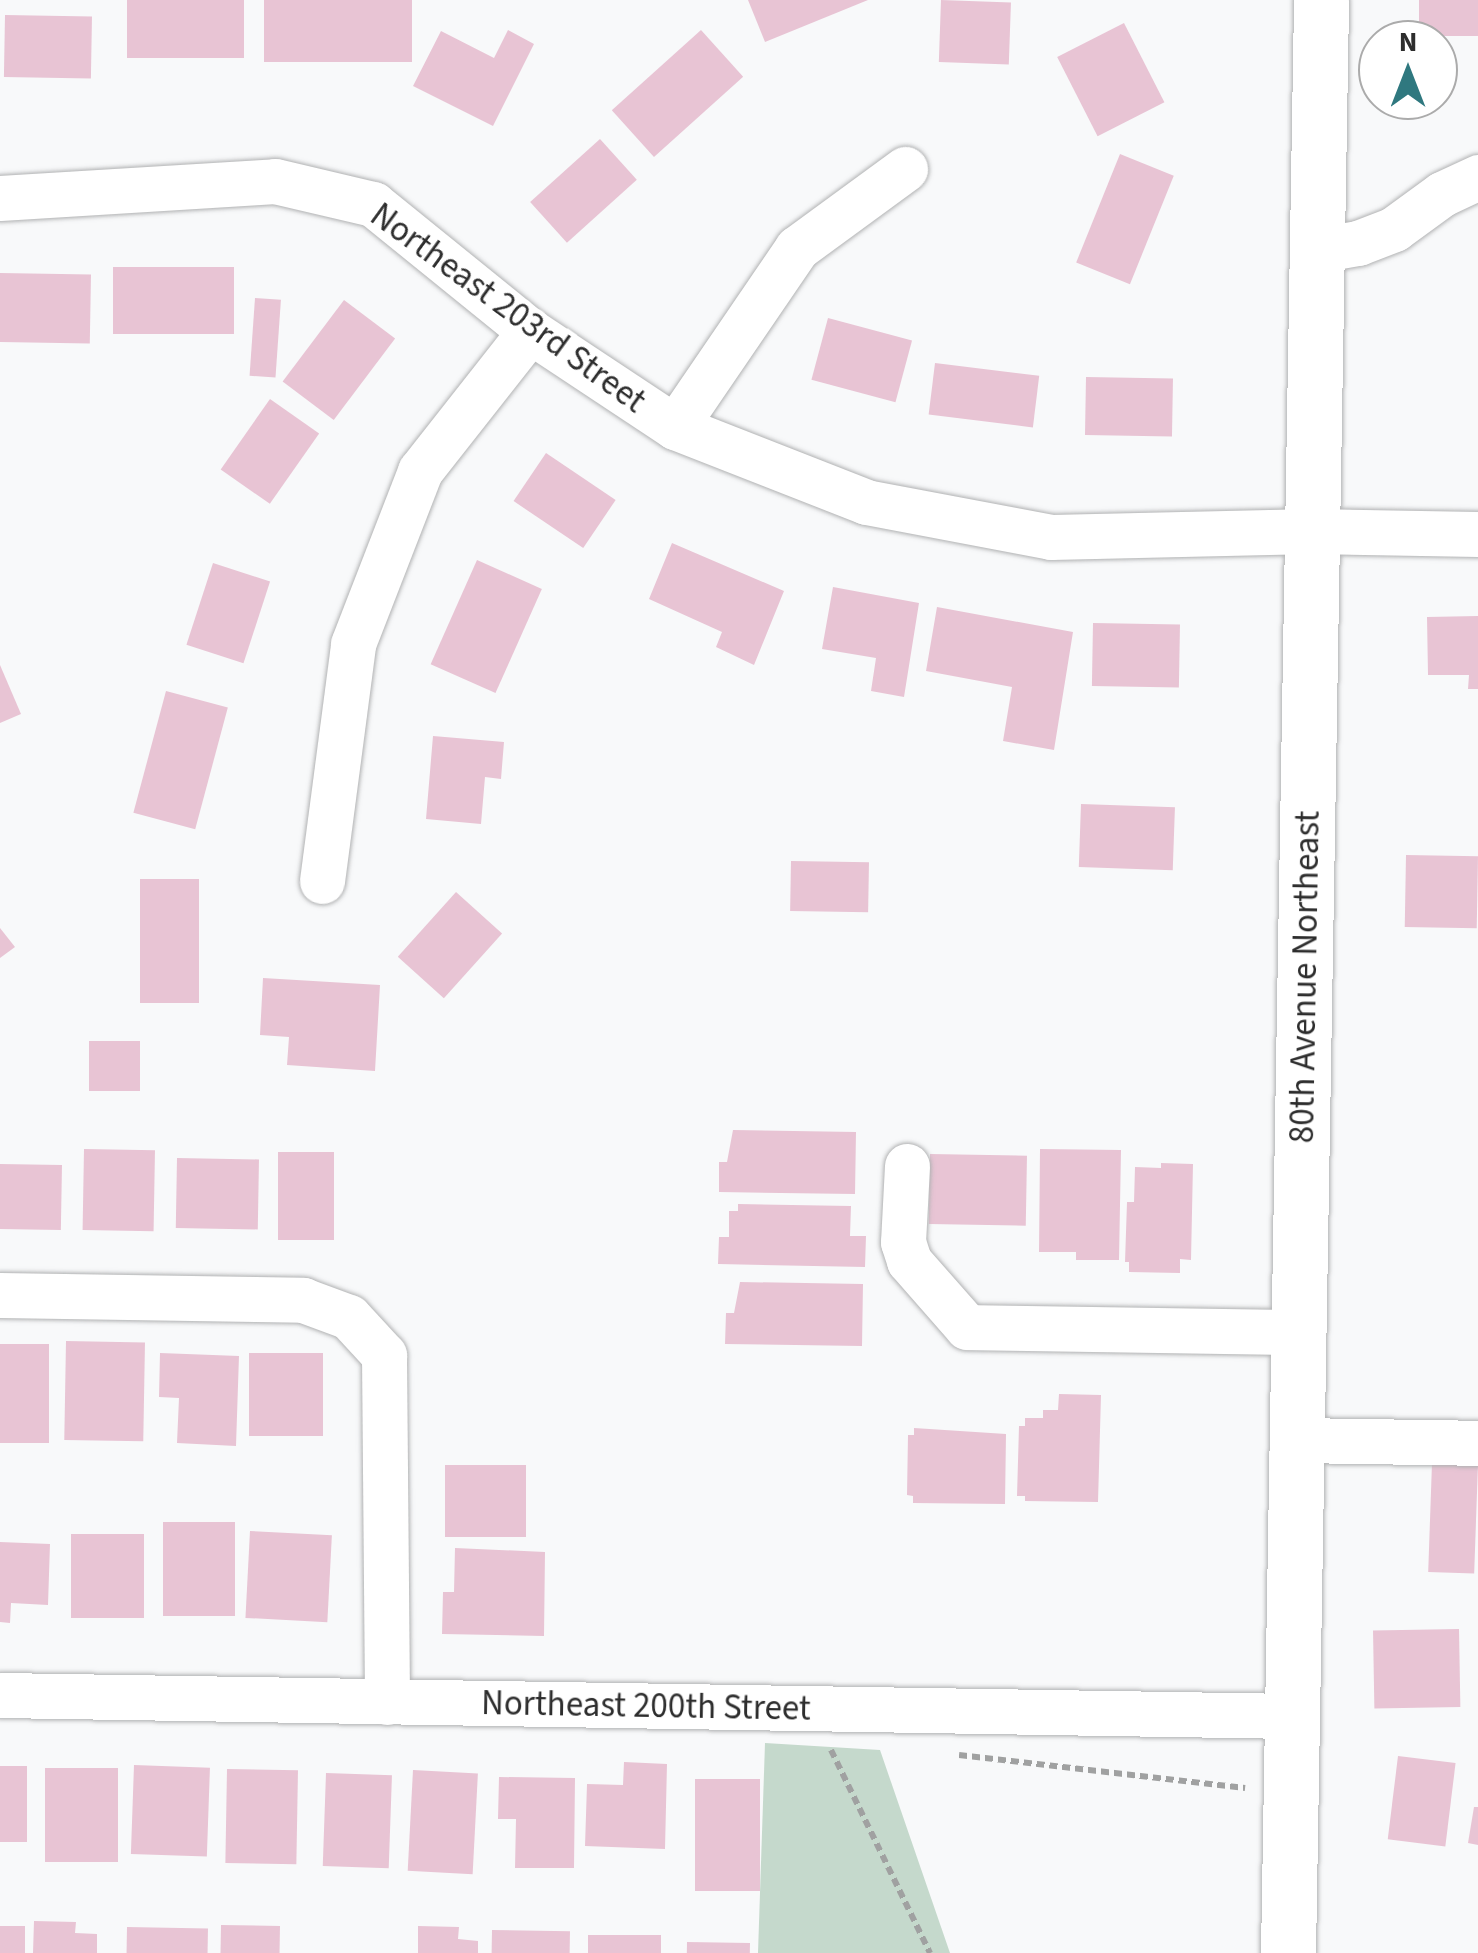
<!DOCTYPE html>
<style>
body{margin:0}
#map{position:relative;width:1478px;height:1953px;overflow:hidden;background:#f8f9fa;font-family:"Source Sans 3",sans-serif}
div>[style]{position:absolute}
.green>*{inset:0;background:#c5d9cc}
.building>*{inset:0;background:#e8c4d4;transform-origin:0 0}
.path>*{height:6px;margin-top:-3px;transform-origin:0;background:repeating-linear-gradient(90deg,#a0a1a1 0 8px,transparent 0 13px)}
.roads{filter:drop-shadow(0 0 2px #b1b2b3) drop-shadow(0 0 2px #b1b2b3)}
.minor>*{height:45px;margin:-22.5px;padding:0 22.5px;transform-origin:22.5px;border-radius:22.5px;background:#fff}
.major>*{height:55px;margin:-27.5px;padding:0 27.5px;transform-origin:27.5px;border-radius:27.5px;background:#fff}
span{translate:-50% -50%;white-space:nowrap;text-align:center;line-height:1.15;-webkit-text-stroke:9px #fff;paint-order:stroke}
.street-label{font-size:35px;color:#2d2d2d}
.north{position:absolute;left:1358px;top:20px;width:100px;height:100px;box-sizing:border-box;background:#fff;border:2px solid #ababab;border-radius:50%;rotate:0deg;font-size:28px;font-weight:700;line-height:40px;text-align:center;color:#2d2d2d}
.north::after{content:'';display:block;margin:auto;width:35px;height:45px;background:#2f787f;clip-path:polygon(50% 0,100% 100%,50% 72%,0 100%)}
</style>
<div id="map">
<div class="green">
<i style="clip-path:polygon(765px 1743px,880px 1750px,950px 1953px,758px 1953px)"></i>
</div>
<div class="building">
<i style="left:127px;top:0;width:117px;height:58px"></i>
<i style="left:264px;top:0;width:148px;height:62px"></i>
<i style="clip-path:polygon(748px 0,868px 0,765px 42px)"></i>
<i style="left:941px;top:0;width:70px;height:62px;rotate:2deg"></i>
<i style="left:1419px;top:0;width:59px;height:36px"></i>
<i style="left:5px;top:15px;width:87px;height:62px;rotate:1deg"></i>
<i style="left:1124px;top:23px;width:89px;height:75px;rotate:63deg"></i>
<i style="clip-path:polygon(508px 30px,534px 44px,493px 126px,413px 86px,441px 31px,494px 58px)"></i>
<i style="left:701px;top:30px;width:63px;height:120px;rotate:48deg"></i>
<i style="left:600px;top:139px;width:55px;height:94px;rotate:48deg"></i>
<i style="left:1120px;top:154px;width:58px;height:117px;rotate:22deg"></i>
<i style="left:113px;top:267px;width:121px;height:67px"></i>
<i style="left:0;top:273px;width:91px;height:69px;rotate:1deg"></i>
<i style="left:255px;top:298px;width:26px;height:78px;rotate:4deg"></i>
<i style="left:344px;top:300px;width:64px;height:102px;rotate:37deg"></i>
<i style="left:828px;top:318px;width:87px;height:64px;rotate:15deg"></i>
<i style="left:935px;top:363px;width:105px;height:52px;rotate:7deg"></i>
<i style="left:1086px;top:377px;width:87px;height:58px;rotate:1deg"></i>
<i style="left:270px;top:399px;width:60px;height:86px;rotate:35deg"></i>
<i style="left:546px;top:453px;width:84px;height:58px;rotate:34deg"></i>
<i style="clip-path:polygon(672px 543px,784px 591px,754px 665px,716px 647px,722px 632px,649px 599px)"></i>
<i style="left:477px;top:560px;width:71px;height:114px;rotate:24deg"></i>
<i style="left:213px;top:563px;width:60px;height:86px;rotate:18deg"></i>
<i style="clip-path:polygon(833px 587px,919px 603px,904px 697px,871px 691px,876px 658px,822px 649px)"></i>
<i style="clip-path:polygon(937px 607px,1073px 632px,1054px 750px,1003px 741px,1012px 687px,926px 671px)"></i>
<i style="clip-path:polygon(1478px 616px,1478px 689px,1468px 689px,1469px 675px,1428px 675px,1427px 617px)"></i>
<i style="left:1093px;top:623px;width:87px;height:63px;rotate:1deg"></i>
<i style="clip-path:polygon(0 665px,21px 714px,0 723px)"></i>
<i style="left:166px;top:691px;width:64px;height:126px;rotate:15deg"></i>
<i style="clip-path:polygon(433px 736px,504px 742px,501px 779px,485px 777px,481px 824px,426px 819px)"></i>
<i style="left:1081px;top:804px;width:94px;height:63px;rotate:2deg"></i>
<i style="left:1406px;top:855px;width:72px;height:72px;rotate:1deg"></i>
<i style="left:791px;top:861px;width:78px;height:50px;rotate:1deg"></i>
<i style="left:140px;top:879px;width:59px;height:124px"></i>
<i style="left:456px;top:892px;width:62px;height:87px;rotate:42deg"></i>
<i style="clip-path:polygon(0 928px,15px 947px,0 958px)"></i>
<i style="clip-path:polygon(263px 978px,380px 985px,375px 1071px,287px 1065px,289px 1037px,260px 1035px)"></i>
<i style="left:89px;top:1041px;width:51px;height:50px"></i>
<i style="clip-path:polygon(733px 1130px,856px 1132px,855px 1194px,719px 1192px,719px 1162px,727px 1162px)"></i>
<i style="left:84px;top:1149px;width:71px;height:81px;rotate:1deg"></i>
<i style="clip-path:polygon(1040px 1149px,1121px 1150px,1119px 1260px,1076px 1260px,1076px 1252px,1039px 1252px)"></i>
<i style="left:278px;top:1152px;width:56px;height:88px"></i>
<i style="left:930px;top:1154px;width:97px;height:70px;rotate:1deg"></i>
<i style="left:177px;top:1158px;width:82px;height:70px;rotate:1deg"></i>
<i style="clip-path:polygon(1161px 1163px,1193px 1164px,1191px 1260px,1180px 1259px,1180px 1273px,1129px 1272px,1129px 1262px,1125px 1262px,1127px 1202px,1134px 1202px,1135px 1167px,1161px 1168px)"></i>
<i style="left:0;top:1164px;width:62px;height:65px;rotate:1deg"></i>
<i style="clip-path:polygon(738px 1204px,851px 1206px,850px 1236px,866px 1236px,865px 1267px,718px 1264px,719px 1237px,729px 1237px,729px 1211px,738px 1211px)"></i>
<i style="clip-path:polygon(740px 1282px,863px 1284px,862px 1346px,725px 1344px,726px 1313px,734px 1313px)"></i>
<i style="left:66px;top:1341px;width:79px;height:99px;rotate:1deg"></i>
<i style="left:0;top:1344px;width:49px;height:99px"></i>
<i style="clip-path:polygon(160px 1353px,239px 1356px,236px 1446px,177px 1443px,179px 1398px,159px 1397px)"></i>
<i style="left:249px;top:1353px;width:74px;height:83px"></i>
<i style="clip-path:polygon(1059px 1394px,1101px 1395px,1098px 1502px,1025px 1501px,1025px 1496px,1017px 1496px,1019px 1426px,1025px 1426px,1025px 1418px,1043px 1418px,1043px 1410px,1058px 1410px)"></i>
<i style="clip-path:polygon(914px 1428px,1006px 1434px,1005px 1504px,913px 1503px,913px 1496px,907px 1495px,908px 1435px,914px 1435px)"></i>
<i style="left:1432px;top:1463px;width:46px;height:109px;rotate:2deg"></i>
<i style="left:526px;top:1465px;width:72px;height:81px;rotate:90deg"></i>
<i style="left:163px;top:1522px;width:72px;height:94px"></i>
<i style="left:250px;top:1531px;width:82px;height:87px;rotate:3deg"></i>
<i style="left:71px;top:1534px;width:73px;height:84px"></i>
<i style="clip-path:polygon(0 1542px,50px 1544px,48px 1605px,11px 1603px,10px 1623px,0 1622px)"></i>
<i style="clip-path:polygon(455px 1548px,545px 1552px,544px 1636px,442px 1634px,443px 1592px,454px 1592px)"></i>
<i style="left:1459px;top:1629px;width:78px;height:86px;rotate:89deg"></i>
<i style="left:1398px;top:1756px;width:58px;height:84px;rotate:7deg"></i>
<i style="clip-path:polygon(624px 1762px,667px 1764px,665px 1849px,585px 1846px,587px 1784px,623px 1785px)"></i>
<i style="left:134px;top:1765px;width:76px;height:89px;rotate:2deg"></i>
<i style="left:0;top:1766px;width:27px;height:76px"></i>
<i style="left:45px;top:1768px;width:73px;height:94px"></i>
<i style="left:227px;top:1769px;width:71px;height:94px;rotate:1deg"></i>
<i style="left:413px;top:1770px;width:65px;height:101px;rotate:3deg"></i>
<i style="left:326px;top:1773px;width:66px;height:93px;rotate:2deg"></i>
<i style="clip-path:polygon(499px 1777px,575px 1778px,574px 1868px,515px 1868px,516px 1819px,498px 1819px)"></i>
<i style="left:695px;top:1779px;width:65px;height:112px"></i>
<i style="clip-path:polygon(1474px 1807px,1478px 1807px,1478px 1845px,1468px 1843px)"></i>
<i style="clip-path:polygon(34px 1921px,76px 1922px,75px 1933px,97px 1934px,97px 1953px,33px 1953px)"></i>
<i style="left:221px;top:1925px;width:59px;height:28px;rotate:1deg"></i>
<i style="left:0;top:1926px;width:25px;height:27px"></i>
<i style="clip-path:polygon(418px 1926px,459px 1927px,458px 1939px,478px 1941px,478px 1953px,418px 1953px)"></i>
<i style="left:127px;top:1927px;width:81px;height:26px;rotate:1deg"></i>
<i style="left:492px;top:1930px;width:78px;height:23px;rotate:1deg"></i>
<i style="left:588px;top:1935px;width:73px;height:18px"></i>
<i style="left:687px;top:1942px;width:63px;height:11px;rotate:1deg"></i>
</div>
<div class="path">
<i style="left:831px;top:1750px;width:226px;rotate:64deg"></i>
<i style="left:959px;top:1755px;width:288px;rotate:6.6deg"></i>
</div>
<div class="roads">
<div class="minor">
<i style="left:0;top:198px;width:276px;rotate:-3.5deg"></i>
<i style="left:275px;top:181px;width:101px;rotate:13.2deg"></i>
<i style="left:373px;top:204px;width:202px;rotate:39deg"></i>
<i style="left:530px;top:331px;width:174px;rotate:33.5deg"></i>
<i style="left:675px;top:427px;width:205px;rotate:21.4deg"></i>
<i style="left:866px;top:502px;width:188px;rotate:10.7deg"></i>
<i style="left:1051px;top:537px;width:262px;rotate:-1.3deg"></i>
<i style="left:1313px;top:531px;width:165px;rotate:1deg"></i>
<i style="left:1317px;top:250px;width:42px;rotate:-9.7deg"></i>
<i style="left:1358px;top:243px;width:39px;rotate:-21deg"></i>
<i style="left:1394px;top:229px;width:59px;rotate:-36.1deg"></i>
<i style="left:1442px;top:194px;width:40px;rotate:-25deg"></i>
<i style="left:675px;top:427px;width:217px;rotate:-55.7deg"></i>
<i style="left:797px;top:248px;width:134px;rotate:-36.2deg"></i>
<i style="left:322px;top:881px;width:239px;rotate:-82.5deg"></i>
<i style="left:353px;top:644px;width:186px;rotate:-68.8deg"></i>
<i style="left:420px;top:471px;width:178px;rotate:-51.8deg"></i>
<i style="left:907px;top:1166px;width:76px;rotate:93deg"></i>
<i style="left:903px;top:1242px;width:20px;rotate:72deg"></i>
<i style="left:909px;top:1261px;width:88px;rotate:48.7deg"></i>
<i style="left:967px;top:1327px;width:332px;rotate:0.9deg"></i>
<i style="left:0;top:1295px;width:303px;rotate:0.9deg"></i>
<i style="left:303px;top:1300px;width:49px;rotate:20.3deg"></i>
<i style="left:349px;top:1317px;width:52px;rotate:47.4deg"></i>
<i style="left:384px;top:1355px;width:347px;rotate:89.5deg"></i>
<i style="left:1297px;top:1440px;width:181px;rotate:0.9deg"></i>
<i style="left:0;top:1695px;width:1292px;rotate:0.93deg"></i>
</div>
<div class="major">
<i style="left:1288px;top:1953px;width:1953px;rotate:-89.03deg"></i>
</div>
</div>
<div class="street-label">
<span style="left:508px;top:308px;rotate:36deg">Northeast 203rd Street</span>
<span style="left:1305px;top:977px;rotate:-89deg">80th Avenue Northeast</span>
<span style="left:646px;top:1706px;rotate:1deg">Northeast 200th Street</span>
</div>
<div class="north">N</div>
</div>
